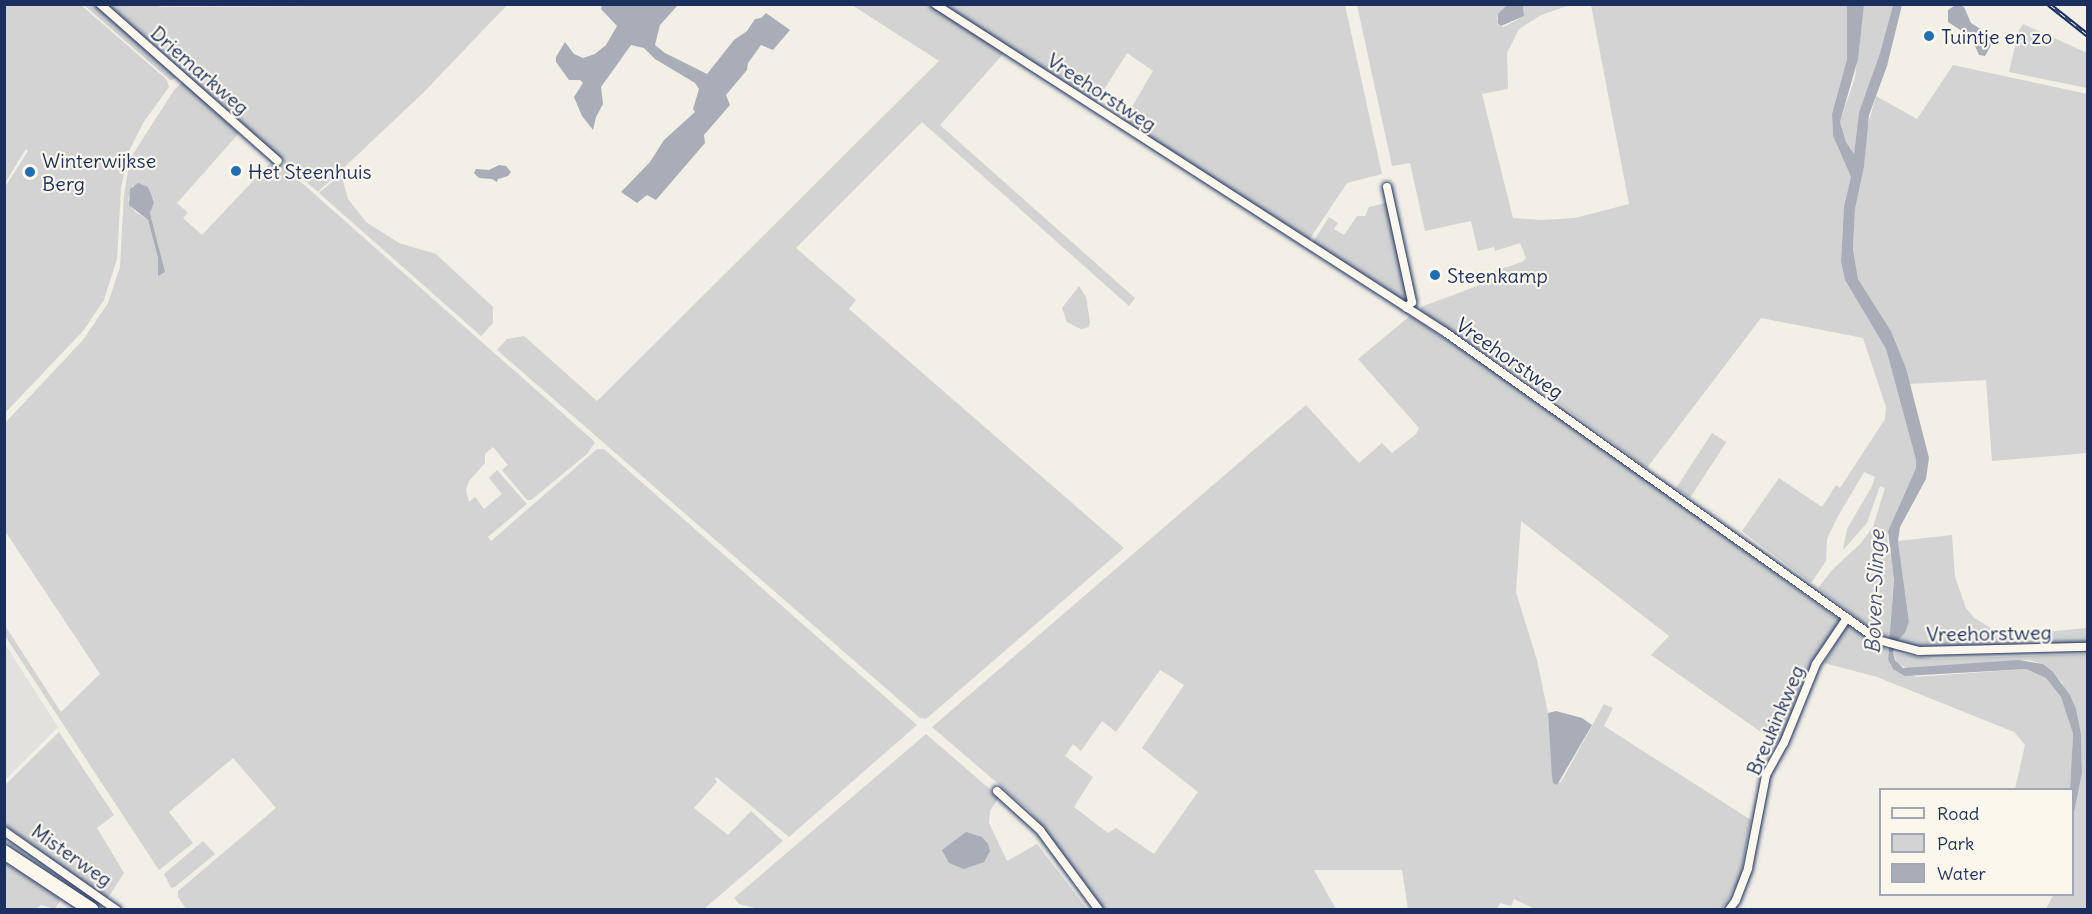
<!DOCTYPE html>
<style>
body{margin:0}
#map{position:relative;width:2092px;height:914px;overflow:hidden;background:#f2efe6;font-family:Delius,sans-serif}
div>[style]{position:absolute}
.built>*{inset:0;background:#e2e1dc}
.green>*{inset:0;background:#d2d3d2;transform-origin:0 0}
.water>*{inset:0;background:#a9adb7}
.roads{filter:drop-shadow(0 0 2px #1b2f5e) drop-shadow(0 0 2px #1b2f5e)}
.street>*{height:8px;margin:-4px;padding:0 4px;transform-origin:4px;border-radius:4px;background:#fbf7ec}
.primary>*{height:14px;margin:-7px;padding:0 7px;transform-origin:7px;border-radius:7px;background:#fbf7ec}
.rail>*{height:4.5px;margin-top:-2.25px;transform-origin:0;background:repeating-linear-gradient(90deg,#fbf7ec 0 7px,#1b2f5e 0 14px);box-sizing:border-box;border-block:2px solid #1b2f5e}
.dots>*{width:16px;height:16px;translate:-50% -50%;box-sizing:border-box;border:3px solid #fbf7ec;border-radius:50%}
span{translate:-50% -50%;white-space:nowrap;text-align:center;line-height:1.15;-webkit-text-stroke:4.5px #fbf7ec;paint-order:stroke}
.poi-label{font-size:20px;color:#1b2f5e}
.left{translate:0 -50%;text-align:left}
.street-label{font-size:20px;color:#1b2f5e}
.water-label{font-size:21px;color:#465579;font-style:italic}
.frame{position:absolute;inset:0;border:6px solid #1b2f5e;pointer-events:none}
.legend{position:absolute;left:1879px;top:788px;width:195px;height:108px;box-sizing:border-box;background:#fbf7ec;border:2px solid #a1a7b3;margin:0;padding:8px 10px;list-style:none;font-size:18px;color:#1b2f5e}
.legend li{display:flex;align-items:center;gap:12px;height:30px}
.legend b{width:30px;border:2px solid #a1a7b3}
</style>
<div id="map">
<div class="built">
<i style="clip-path:polygon(5px 644px,58px 727px,5px 780px,4px 780px)"></i>
</div>
<div class="green">
<i style="clip-path:polygon(5px 4px,81px 5px,167px 80px,169px 87px,143px 123px,128px 153px,121px 188px,117px 259px,104px 300px,83px 331px,5px 413px,5px 187px,28px 151px,26px 149px,24px 152px,5px 183px)"></i>
<i style="clip-path:polygon(153px 4px,160px 7px,507px 5px,424px 92px,318px 192px,103px 5px)"></i>
<i style="clip-path:polygon(84px 5px,96px 5px,174px 73px,175px 79px,170px 80px)"></i>
<i style="clip-path:polygon(852px 5px,930px 5px,1004px 53px,940px 125px,1135px 298px,1129px 306px,922px 122px,796px 248px,856px 300px,849px 309px,1124px 548px,926px 719px,920px 718px,497px 350px,507px 339px,524px 336px,597px 401px,939px 61px)"></i>
<i style="clip-path:polygon(940px 5px,1345px 5px,1382px 174px,1347px 183px,1309px 240px,1123px 122px,1153px 71px,1127px 53px,1097px 101px,1092px 102px)"></i>
<i style="clip-path:polygon(1357px 5px,1508px 5px,1497px 18px,1500px 26px,1504px 27px,1524px 16px,1523px 5px,1570px 5px,1541px 15px,1519px 29px,1507px 53px,1508px 89px,1482px 94px,1513px 218px,1541px 220px,1575px 218px,1629px 204px,1591px 5px,1847px 5px,1847px 59px,1832px 114px,1833px 136px,1851px 177px,1844px 206px,1841px 262px,1845px 280px,1886px 349px,1916px 460px,1916px 468px,1888px 531px,1887px 539px,1894px 571px,1890px 639px,1871px 629px,1818px 588px,1832px 570px,1860px 544px,1873px 527px,1885px 488px,1880px 486px,1867px 523px,1843px 550px,1847px 529px,1872px 486px,1875px 477px,1864px 472px,1837px 518px,1827px 539px,1826px 561px,1811px 583px,1742px 531px,1779px 478px,1822px 507px,1836px 485px,1840px 488px,1885px 419px,1886px 407px,1863px 338px,1761px 318px,1647px 468px,1549px 396px,1421px 311px,1421px 307px,1480px 285px,1477px 277px,1522px 262px,1526px 258px,1520px 243px,1495px 251px,1494px 247px,1478px 251px,1471px 221px,1425px 231px,1410px 163px,1392px 166px)"></i>
<i style="clip-path:polygon(1864px 5px,1893px 5px,1880px 53px,1859px 112px,1854px 154px,1846px 142px,1840px 122px,1855px 77px)"></i>
<i style="clip-path:polygon(2023px 24px,2087px 53px,2087px 88px,2009px 72px,2019px 30px)"></i>
<i style="clip-path:polygon(1953px 65px,2087px 94px,2087px 453px,1992px 461px,1986px 380px,1909px 384px,1906px 368px,1891px 331px,1858px 279px,1853px 249px,1855px 209px,1864px 167px,1867px 128px,1876px 96px,1917px 119px)"></i>
<i style="clip-path:polygon(evenodd,186px 83px,240px 132px,177px 203px,188px 213px,183px 218px,202px 235px,271px 162px,277px 161px,595px 442px,587px 454px,531px 500px,527px 500px,502px 470px,508px 465px,493px 447px,485px 454px,485px 463px,469px 481px,466px 490px,469px 502px,475px 497px,484px 509px,502px 494px,489px 478px,497px 470px,527px 504px,488px 537px,491px 541px,597px 449px,604px 449px,917px 725px,789px 837px,716px 777px,715px 779px,717px 782px,694px 808px,728px 835px,751px 811px,783px 841px,704px 909px,186px 909px,178px 897px,178px 891px,276px 808px,233px 758px,169px 812px,193px 843px,159px 870px,5px 636px,4px 624px,61px 712px,100px 674px,5px 531px,5px 423px,83px 340px,108px 303px,120px 267px,124px 194px,130px 159px,174px 90px,180px 84px,186px 83px,133px 185px,154px 199px,150px 213px,164px 270px,158px 275px,158px 258px,148px 220px,135px 212px,128px 199px,133px 185px)"></i>
<i style="clip-path:polygon(341px 174px,348px 199px,366px 222px,399px 243px,436px 254px,493px 307px,493px 323px,481px 336px,319px 193px)"></i>
<i style="clip-path:polygon(1386px 203px,1407px 299px,1403px 301px,1313px 242px,1329px 217px,1338px 223px,1334px 229px,1344px 235px,1357px 216px,1365px 216px,1369px 207px)"></i>
<i style="clip-path:polygon(1079px 286px,1086px 297px,1090px 322px,1089px 327px,1081px 329px,1067px 322px,1062px 308px)"></i>
<i style="clip-path:polygon(evenodd,1410px 316px,1518px 387px,1840px 620px,1811px 667px,1789px 726px,1778px 744px,1651px 655px,1669px 636px,1521px 521px,1516px 592px,1537px 660px,1548px 713px,1553px 783px,1561px 782px,1604px 704px,1613px 708px,1604px 726px,1751px 820px,1740px 879px,1722px 909px,1535px 909px,1514px 899px,1511px 906px,1500px 903px,1497px 909px,1408px 909px,1402px 870px,1314px 870px,1336px 909px,1104px 909px,1030px 811px,932px 727px,1306px 405px,1359px 463px,1382px 443px,1392px 453px,1416px 434px,1419px 428px,1358px 359px,1410px 316px,1160px 670px,1184px 685px,1142px 748px,1198px 792px,1154px 854px,1116px 828px,1108px 833px,1074px 807px,1093px 777px,1065px 756px,1073px 744px,1081px 751px,1102px 721px,1116px 732px,1160px 670px)"></i>
<i style="left:1712px;top:433px;width:17px;height:66px;rotate:33deg"></i>
<i style="clip-path:polygon(1952px 535px,1955px 577px,1966px 608px,1974px 618px,2021px 646px,1915px 650px,1896px 641px,1905px 633px,1909px 622px,1898px 541px)"></i>
<i style="clip-path:polygon(1847px 625px,1888px 650px,1888px 659px,1915px 677px,2026px 669px,2046px 678px,2061px 697px,2073px 734px,2070px 789px,2015px 789px,2025px 745px,2014px 732px,1877px 677px,1824px 663px)"></i>
<i style="clip-path:polygon(2087px 628px,2087px 643px,2046px 645px,2044px 632px)"></i>
<i style="clip-path:polygon(1893px 653px,1933px 659px,2087px 654px,2087px 909px,2046px 909px,2053px 895px,2072px 894px,2073px 818px,2082px 773px,2081px 734px,2062px 682px,2043px 664px,2029px 660px,1909px 669px,1898px 664px)"></i>
<i style="clip-path:polygon(59px 732px,114px 815px,97px 828px,124px 873px,107px 899px,5px 825px,5px 785px)"></i>
<i style="clip-path:polygon(926px 734px,999px 797px,990px 811px,989px 823px,1007px 861px,1037px 844px,1087px 909px,763px 910px,739px 904px,734px 898px)"></i>
<i style="clip-path:polygon(203px 841px,215px 854px,175px 887px,171px 888px,164px 874px)"></i>
<i style="clip-path:polygon(4px 862px,61px 899px,55px 909px,41px 905px,36px 909px,5px 909px)"></i>
</div>
<div class="water">
<i style="clip-path:polygon(1508px 4px,1523px 5px,1524px 16px,1501px 26px,1498px 23px,1498px 14px)"></i>
<i style="clip-path:polygon(1957px 4px,1964px 7px,1971px 23px,1985px 32px,1991px 45px,1985px 56px,1979px 55px,1971px 37px,1948px 22px,1948px 10px)"></i>
<i style="clip-path:polygon(602px 5px,678px 5px,660px 25px,655px 45px,665px 53px,707px 74px,734px 40px,747px 31px,755px 19px,761px 18px,766px 13px,790px 30px,773px 50px,761px 45px,748px 63px,747px 70px,726px 95px,730px 105px,704px 135px,705px 143px,656px 200px,647px 195px,637px 203px,621px 192px,650px 162px,664px 140px,695px 112px,693px 109px,699px 89px,695px 83px,655px 59px,644px 48px,631px 45px,601px 87px,603px 104px,596px 117px,593px 130px,582px 116px,574px 97px,583px 83px,580px 80px,569px 80px,556px 62px,556px 57px,565px 42px,574px 54px,583px 58px,595px 54px,606px 45px,617px 26px,601px 9px)"></i>
<i style="clip-path:polygon(1847px 5px,1864px 5px,1858px 59px,1840px 122px,1846px 142px,1854px 154px,1859px 112px,1880px 53px,1893px 5px,1902px 5px,1887px 66px,1869px 115px,1864px 167px,1855px 209px,1853px 249px,1858px 279px,1891px 331px,1906px 368px,1929px 458px,1926px 479px,1900px 527px,1898px 541px,1909px 622px,1905px 633px,1895px 643px,1893px 653px,1895px 660px,1903px 668px,2018px 660px,2043px 664px,2053px 672px,2070px 695px,2076px 709px,2081px 734px,2082px 773px,2073px 818px,2070px 789px,2073px 734px,2061px 697px,2046px 678px,2026px 669px,1905px 676px,1893px 669px,1888px 659px,1894px 579px,1888px 531px,1916px 468px,1916px 460px,1886px 349px,1845px 280px,1841px 262px,1844px 206px,1851px 177px,1833px 136px,1832px 114px,1847px 59px)"></i>
<i style="clip-path:polygon(499px 165px,506px 166px,511px 172px,508px 176px,498px 179px,497px 182px,492px 179px,479px 178px,474px 173px,476px 169px,489px 170px)"></i>
<i style="clip-path:polygon(138px 183px,148px 187px,154px 202px,150px 213px,165px 272px,158px 276px,158px 258px,148px 220px,129px 205px,130px 189px)"></i>
<i style="clip-path:polygon(1556px 711px,1582px 718px,1592px 725px,1557px 785px,1553px 783px,1552px 777px,1548px 713px)"></i>
<i style="clip-path:polygon(966px 832px,982px 837px,988px 844px,990px 851px,984px 862px,964px 869px,949px 863px,942px 850px)"></i>
</div>
<div class="roads">
<div class="street">
<i style="left:100px;top:4px;width:237px;rotate:41.4deg"></i>
<i style="left:935px;top:4px;width:606px;rotate:32.75deg"></i>
<i style="left:1445px;top:332px;width:531px;rotate:35.42deg"></i>
<i style="left:1878px;top:640px;width:42px;rotate:15deg"></i>
<i style="left:1919px;top:651px;width:169px;rotate:-1.4deg"></i>
<i style="left:1387px;top:187px;width:118px;rotate:77.7deg"></i>
<i style="left:1412px;top:302px;width:8px;rotate:135deg"></i>
<i style="left:997px;top:791px;width:58px;rotate:42.2deg"></i>
<i style="left:1040px;top:830px;width:99px;rotate:53.6deg"></i>
<i style="left:4px;top:831px;width:138px;rotate:35deg"></i>
<i style="left:1729px;top:910px;width:12px;rotate:-55deg"></i>
<i style="left:1736px;top:900px;width:34px;rotate:-69deg"></i>
<i style="left:1748px;top:868px;width:95px;rotate:-79deg"></i>
<i style="left:1766px;top:775px;width:37px;rotate:-61deg"></i>
<i style="left:1784px;top:743px;width:85px;rotate:-67.9deg"></i>
<i style="left:1816px;top:664px;width:55px;rotate:-56deg"></i>
</div>
<div class="primary">
<i style="left:4px;top:852px;width:105px;rotate:33.4deg"></i>
</div>
</div>
<div class="rail">
<i style="left:2049px;top:4px;width:50px;rotate:38.5deg"></i>
</div>
<div class="dots">
<i style="left:1929px;top:36px;background:#1f6fb2"></i>
<i style="left:236px;top:171px;background:#1f6fb2"></i>
<i style="left:30px;top:172px;background:#1f6fb2"></i>
<i style="left:1435px;top:275px;background:#1f6fb2"></i>
</div>
<div class="poi-label">
<span class="left" style="left:1941px;top:36px">Tuintje en zo</span>
<span class="left" style="left:42px;top:172px">Winterwijkse<br>Berg</span>
<span class="left" style="left:248px;top:171px">Het Steenhuis</span>
<span class="left" style="left:1447px;top:275px">Steenkamp</span>
</div>
<div class="street-label">
<span style="left:200px;top:70px;rotate:41deg">Driemarkweg</span>
<span style="left:1102px;top:92px;rotate:33deg">Vreehorstweg</span>
<span style="left:1510px;top:358px;rotate:35deg">Vreehorstweg</span>
<span style="left:1989px;top:633px;rotate:-1deg">Vreehorstweg</span>
<span style="left:1775px;top:720px;rotate:-67deg">Breukinkweg</span>
<span style="left:72px;top:855px;rotate:35deg">Misterweg</span>
</div>
<div class="water-label">
<span style="left:1875px;top:592px;rotate:-88deg">Boven-Slinge</span>
</div>
<div class="frame"></div>
<ul class="legend">
<li><b style="height:8px;background:#fbf7ec"></b>Road</li>
<li><b style="height:16px;background:#d2d3d2"></b>Park</li>
<li><b style="height:16px;background:#a9adb7"></b>Water</li>
</ul>
</div>
